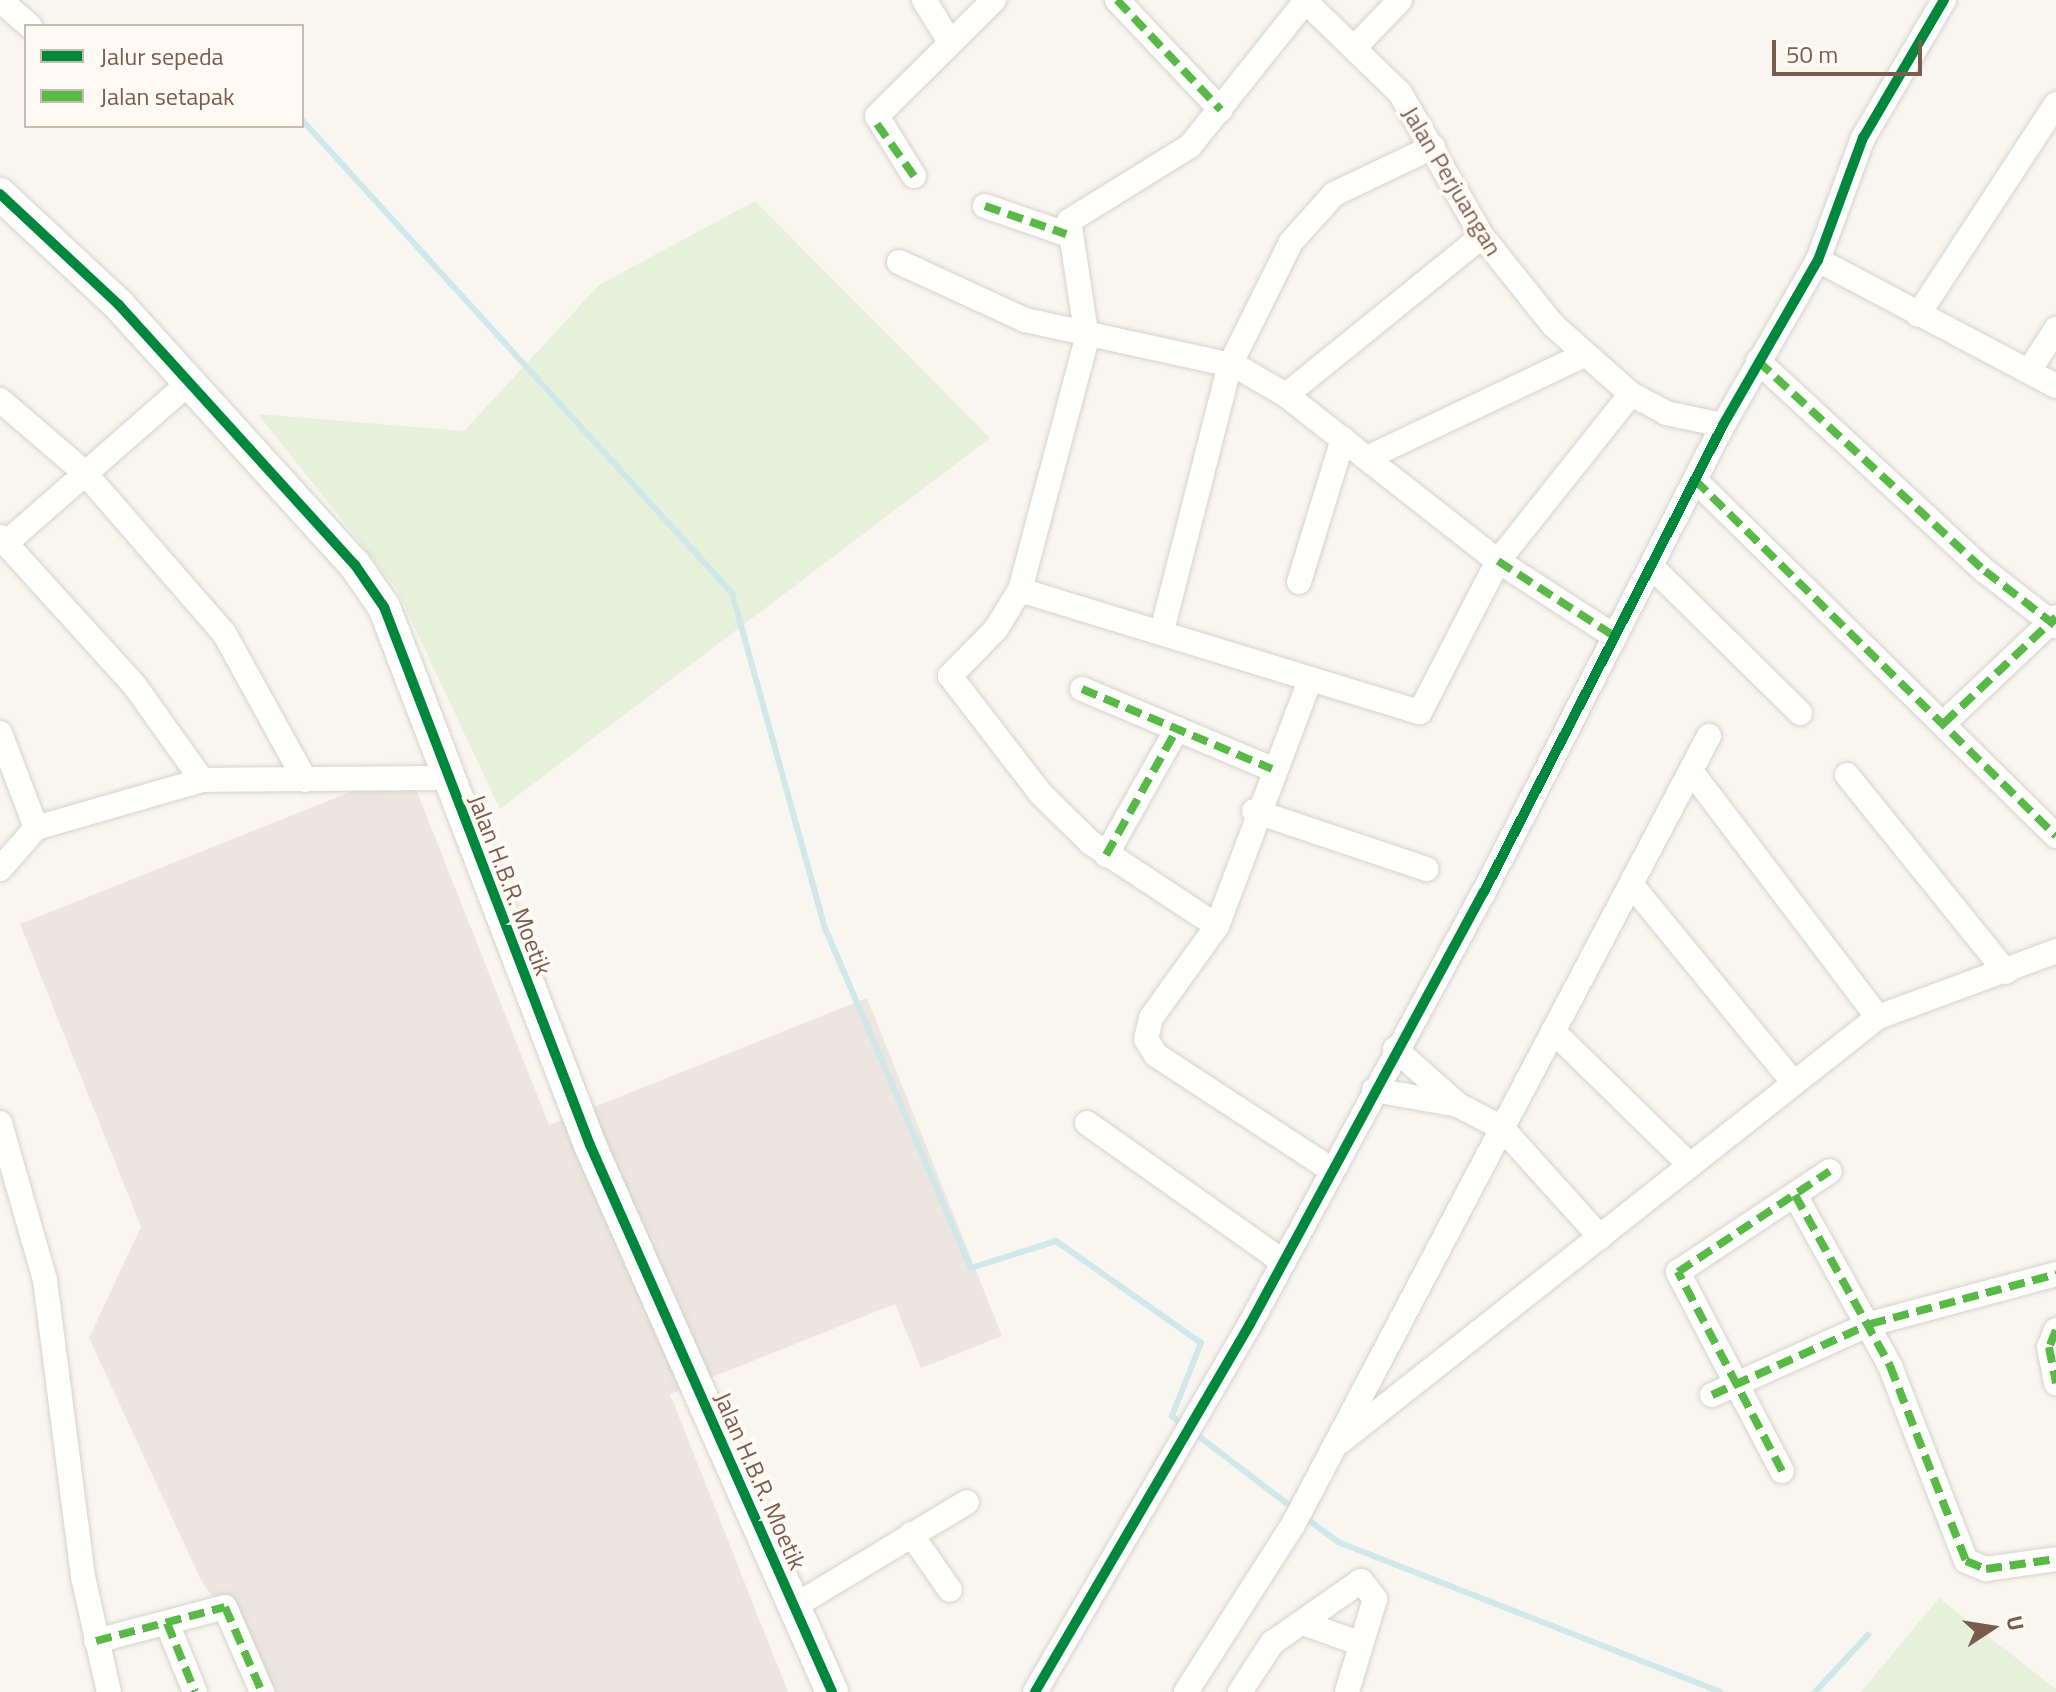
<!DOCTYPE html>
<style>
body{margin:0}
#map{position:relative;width:2056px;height:1692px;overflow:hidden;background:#f9f5f0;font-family:"Titillium Web",sans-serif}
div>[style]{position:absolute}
.industrial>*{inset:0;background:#ede5e0}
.green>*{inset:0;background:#e7f0db}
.stream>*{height:6px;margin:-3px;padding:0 3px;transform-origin:3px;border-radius:3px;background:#d0e8ea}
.roads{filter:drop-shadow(0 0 2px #d7d1cb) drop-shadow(0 0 2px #d7d1cb)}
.street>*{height:24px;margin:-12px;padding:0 12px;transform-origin:12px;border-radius:12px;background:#fefefd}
.secondary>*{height:32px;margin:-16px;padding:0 16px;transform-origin:16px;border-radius:16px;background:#fefefd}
.quiet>*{height:8px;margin-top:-4px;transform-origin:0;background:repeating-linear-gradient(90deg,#58b947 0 16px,transparent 0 24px)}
.cycleway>*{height:10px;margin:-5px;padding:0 5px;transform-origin:5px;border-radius:5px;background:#00873e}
span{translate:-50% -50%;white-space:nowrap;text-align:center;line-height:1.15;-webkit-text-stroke:8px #fffaf3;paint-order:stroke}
.street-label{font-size:24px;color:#7a5c4d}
.legend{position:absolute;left:24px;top:24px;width:280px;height:104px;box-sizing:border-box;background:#fffaf3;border:2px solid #cabbb1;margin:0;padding:10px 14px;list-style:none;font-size:24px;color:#7a5c4d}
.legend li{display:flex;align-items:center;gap:16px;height:40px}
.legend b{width:40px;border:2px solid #cabbb1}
.north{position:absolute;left:1952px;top:1588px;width:80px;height:80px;-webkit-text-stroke:6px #fffaf3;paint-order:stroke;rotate:78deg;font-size:22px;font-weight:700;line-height:32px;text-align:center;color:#7a5c4d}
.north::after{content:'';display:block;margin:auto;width:28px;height:36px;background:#7a5c4d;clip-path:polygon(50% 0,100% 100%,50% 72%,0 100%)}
.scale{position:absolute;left:1772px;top:40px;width:150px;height:36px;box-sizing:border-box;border:4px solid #7a5c4d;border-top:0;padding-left:10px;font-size:24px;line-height:28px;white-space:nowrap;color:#7a5c4d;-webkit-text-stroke:6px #fffaf3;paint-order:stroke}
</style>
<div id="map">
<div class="industrial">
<i style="clip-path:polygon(408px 769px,549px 1125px,867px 998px,1002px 1336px,921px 1368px,895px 1304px,670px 1394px,788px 1692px,276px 1692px,201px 1580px,89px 1338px,141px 1227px,20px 924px)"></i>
</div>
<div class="green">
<i style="clip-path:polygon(755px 201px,990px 438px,500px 809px,396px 588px,258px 414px,464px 431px,599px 285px)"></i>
<i style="clip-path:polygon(1939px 1598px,2056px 1689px,2056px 1692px,1861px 1692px)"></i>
</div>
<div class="stream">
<i style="left:302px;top:120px;width:639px;rotate:47.73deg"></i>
<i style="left:732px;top:593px;width:348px;rotate:74.5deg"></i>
<i style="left:825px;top:928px;width:370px;rotate:66.8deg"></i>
<i style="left:971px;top:1268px;width:89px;rotate:-17.6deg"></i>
<i style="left:1056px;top:1241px;width:177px;rotate:35.1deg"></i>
<i style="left:1201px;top:1343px;width:79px;rotate:111.7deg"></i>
<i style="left:1172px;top:1416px;width:14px;rotate:39deg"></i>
<i style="left:1192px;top:1431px;width:128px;rotate:37.4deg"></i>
<i style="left:1303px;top:1516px;width:44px;rotate:36.6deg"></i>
<i style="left:1338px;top:1542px;width:410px;rotate:21.4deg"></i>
<i style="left:1815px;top:1692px;width:78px;rotate:-47.1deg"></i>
</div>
<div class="roads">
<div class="street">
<i style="left:0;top:0;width:40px;rotate:41deg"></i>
<i style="left:924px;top:0;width:49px;rotate:58.2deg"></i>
<i style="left:1117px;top:0;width:151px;rotate:46.6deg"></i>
<i style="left:1304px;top:0;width:134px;rotate:44.1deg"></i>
<i style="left:1400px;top:93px;width:165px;rotate:60.2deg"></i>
<i style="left:1482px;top:236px;width:114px;rotate:51.4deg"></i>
<i style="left:1553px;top:325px;width:104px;rotate:41.5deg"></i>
<i style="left:1631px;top:394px;width:40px;rotate:28deg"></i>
<i style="left:1666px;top:413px;width:58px;rotate:11.9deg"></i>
<i style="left:1355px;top:47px;width:65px;rotate:-46.2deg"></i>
<i style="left:914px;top:176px;width:70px;rotate:-121.7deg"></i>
<i style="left:877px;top:116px;width:165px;rotate:-44.8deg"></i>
<i style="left:985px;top:206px;width:86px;rotate:19.1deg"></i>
<i style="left:1818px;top:260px;width:269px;rotate:27.9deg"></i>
<i style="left:899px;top:262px;width:139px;rotate:24.7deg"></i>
<i style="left:1025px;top:320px;width:216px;rotate:12.3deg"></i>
<i style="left:1236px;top:366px;width:58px;rotate:30.1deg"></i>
<i style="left:1286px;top:395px;width:269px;rotate:38.1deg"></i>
<i style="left:1498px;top:561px;width:138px;rotate:32.9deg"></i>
<i style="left:1918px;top:315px;width:252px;rotate:-56.8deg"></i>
<i style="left:1758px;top:361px;width:309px;rotate:42.8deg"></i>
<i style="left:1985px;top:571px;width:90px;rotate:37.8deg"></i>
<i style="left:2029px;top:371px;width:50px;rotate:-57.3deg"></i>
<i style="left:1286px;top:395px;width:252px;rotate:-39deg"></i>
<i style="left:0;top:400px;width:111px;rotate:40.6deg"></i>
<i style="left:84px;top:472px;width:213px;rotate:49deg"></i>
<i style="left:224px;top:633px;width:168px;rotate:61.1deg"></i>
<i style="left:1367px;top:458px;width:240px;rotate:-25.4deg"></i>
<i style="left:1695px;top:480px;width:507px;rotate:44.6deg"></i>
<i style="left:0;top:537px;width:201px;rotate:47.8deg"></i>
<i style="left:135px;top:686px;width:115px;rotate:54.5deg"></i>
<i style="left:6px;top:543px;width:244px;rotate:-41.2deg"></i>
<i style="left:1652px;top:567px;width:208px;rotate:44.6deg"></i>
<i style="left:1299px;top:582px;width:150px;rotate:-72.9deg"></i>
<i style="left:1020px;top:590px;width:418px;rotate:17deg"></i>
<i style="left:1420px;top:712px;width:170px;rotate:-62.7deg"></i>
<i style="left:1498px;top:561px;width:213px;rotate:-51.5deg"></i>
<i style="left:1162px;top:631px;width:275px;rotate:-75.7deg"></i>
<i style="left:1230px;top:365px;width:137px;rotate:-63.6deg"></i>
<i style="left:1291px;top:242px;width:64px;rotate:-48.1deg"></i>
<i style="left:1334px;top:194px;width:110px;rotate:-25.4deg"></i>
<i style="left:1310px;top:680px;width:263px;rotate:110.7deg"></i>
<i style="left:1217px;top:926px;width:113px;rotate:125.7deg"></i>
<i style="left:1151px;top:1018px;width:22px;rotate:103deg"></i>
<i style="left:1146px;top:1039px;width:19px;rotate:58deg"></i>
<i style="left:1156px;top:1055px;width:208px;rotate:33.2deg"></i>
<i style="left:1082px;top:689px;width:206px;rotate:22.8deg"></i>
<i style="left:1944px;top:723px;width:154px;rotate:-43.4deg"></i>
<i style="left:0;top:733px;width:102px;rotate:69.2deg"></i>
<i style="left:1691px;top:771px;width:309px;rotate:52.8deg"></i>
<i style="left:1847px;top:775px;width:253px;rotate:51.1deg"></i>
<i style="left:1254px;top:811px;width:182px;rotate:18.6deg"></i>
<i style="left:1106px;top:855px;width:145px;rotate:-60.6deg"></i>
<i style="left:0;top:869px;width:55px;rotate:-48.7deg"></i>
<i style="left:36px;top:828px;width:173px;rotate:-16.1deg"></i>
<i style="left:202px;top:780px;width:246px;rotate:-0.5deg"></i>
<i style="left:1631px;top:884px;width:257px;rotate:50.7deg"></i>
<i style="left:1217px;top:926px;width:151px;rotate:-146.6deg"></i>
<i style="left:1091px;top:843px;width:70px;rotate:-135.6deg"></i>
<i style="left:1041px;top:794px;width:149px;rotate:-127.6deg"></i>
<i style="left:950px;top:676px;width:66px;rotate:-45.6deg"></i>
<i style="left:996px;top:629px;width:46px;rotate:-58.4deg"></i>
<i style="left:1020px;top:590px;width:261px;rotate:-75.1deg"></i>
<i style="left:1087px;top:338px;width:118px;rotate:-98.7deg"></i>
<i style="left:1069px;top:221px;width:142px;rotate:-31.8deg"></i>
<i style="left:1190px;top:146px;width:184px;rotate:-51.4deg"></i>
<i style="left:1553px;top:1031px;width:192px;rotate:44.4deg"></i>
<i style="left:1395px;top:1049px;width:84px;rotate:41.6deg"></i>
<i style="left:1458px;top:1105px;width:50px;rotate:27.6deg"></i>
<i style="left:1502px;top:1128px;width:147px;rotate:48deg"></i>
<i style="left:1374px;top:1090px;width:85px;rotate:10.1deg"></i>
<i style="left:0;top:1123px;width:163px;rotate:74deg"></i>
<i style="left:45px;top:1280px;width:299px;rotate:82.7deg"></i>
<i style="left:83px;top:1577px;width:118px;rotate:77.3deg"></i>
<i style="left:1087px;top:1123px;width:239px;rotate:35.3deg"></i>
<i style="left:1795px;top:1195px;width:196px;rotate:60.9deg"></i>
<i style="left:1890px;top:1366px;width:209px;rotate:68.7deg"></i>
<i style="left:1966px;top:1561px;width:22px;rotate:22deg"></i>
<i style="left:1986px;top:1569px;width:71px;rotate:-8.1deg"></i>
<i style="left:2056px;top:1330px;width:18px;rotate:112deg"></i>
<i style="left:2049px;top:1347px;width:37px;rotate:79deg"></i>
<i style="left:1712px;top:1395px;width:173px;rotate:-24.2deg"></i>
<i style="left:1870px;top:1324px;width:193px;rotate:-15deg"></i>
<i style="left:1341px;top:1441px;width:684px;rotate:-38.29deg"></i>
<i style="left:1878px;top:1017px;width:190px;rotate:-20.3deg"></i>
<i style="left:1782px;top:1471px;width:225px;rotate:-117.6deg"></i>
<i style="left:1678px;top:1272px;width:182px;rotate:-33.6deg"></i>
<i style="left:911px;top:1534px;width:68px;rotate:55.1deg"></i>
<i style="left:793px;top:1607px;width:203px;rotate:-31.1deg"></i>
<i style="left:167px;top:1623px;width:74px;rotate:67.9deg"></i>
<i style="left:1303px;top:1623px;width:59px;rotate:19.7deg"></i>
<i style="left:96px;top:1641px;width:133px;rotate:-14.8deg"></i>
<i style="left:225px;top:1607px;width:93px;rotate:66.5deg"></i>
<i style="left:1035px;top:1692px;width:426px;rotate:-59.7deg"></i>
<i style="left:1250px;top:1324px;width:491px;rotate:-61.6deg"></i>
<i style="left:1484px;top:892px;width:525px;rotate:-62.9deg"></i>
<i style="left:1723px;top:425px;width:190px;rotate:-60.1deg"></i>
<i style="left:1818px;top:260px;width:130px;rotate:-69.8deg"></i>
<i style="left:1863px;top:138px;width:160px;rotate:-59.6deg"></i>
<i style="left:1186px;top:1692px;width:198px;rotate:-57.4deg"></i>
<i style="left:1293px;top:1525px;width:892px;rotate:-62.2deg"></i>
<i style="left:1240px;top:1692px;width:59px;rotate:-56.9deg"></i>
<i style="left:1272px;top:1643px;width:108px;rotate:-34.9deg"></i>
<i style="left:1361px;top:1581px;width:23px;rotate:52deg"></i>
<i style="left:1375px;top:1599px;width:97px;rotate:106.8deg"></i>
</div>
<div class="secondary">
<i style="left:0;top:194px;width:163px;rotate:43deg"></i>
<i style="left:119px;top:305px;width:351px;rotate:47.8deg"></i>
<i style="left:355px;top:565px;width:51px;rotate:55.4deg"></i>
<i style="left:384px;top:607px;width:576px;rotate:69.05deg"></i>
<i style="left:590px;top:1145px;width:598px;rotate:66.13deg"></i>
</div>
</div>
<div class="quiet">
<i style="left:1117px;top:0;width:151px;rotate:46.6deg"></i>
<i style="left:877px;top:124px;width:64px;rotate:54.6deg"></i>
<i style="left:985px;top:206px;width:86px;rotate:19.1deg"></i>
<i style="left:1758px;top:361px;width:309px;rotate:42.8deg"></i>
<i style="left:1985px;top:571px;width:90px;rotate:37.8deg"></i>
<i style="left:1695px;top:480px;width:507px;rotate:44.6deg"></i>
<i style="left:1498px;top:561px;width:138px;rotate:32.9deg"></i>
<i style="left:1082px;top:689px;width:206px;rotate:22.8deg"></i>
<i style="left:1944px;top:723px;width:154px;rotate:-43.4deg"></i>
<i style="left:1106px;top:855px;width:145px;rotate:-60.6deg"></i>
<i style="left:1795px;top:1195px;width:196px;rotate:60.9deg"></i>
<i style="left:1890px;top:1366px;width:209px;rotate:68.7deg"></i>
<i style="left:1966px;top:1561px;width:22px;rotate:22deg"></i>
<i style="left:1986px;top:1569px;width:71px;rotate:-8.1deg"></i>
<i style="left:2056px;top:1330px;width:18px;rotate:112deg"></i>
<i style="left:2049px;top:1347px;width:37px;rotate:79deg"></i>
<i style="left:1712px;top:1395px;width:173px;rotate:-24.2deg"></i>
<i style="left:1870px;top:1324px;width:193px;rotate:-15deg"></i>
<i style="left:1782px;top:1471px;width:225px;rotate:-117.6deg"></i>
<i style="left:1678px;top:1272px;width:182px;rotate:-33.6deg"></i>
<i style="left:167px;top:1623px;width:74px;rotate:67.9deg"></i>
<i style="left:96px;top:1641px;width:133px;rotate:-14.8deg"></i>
<i style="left:225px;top:1607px;width:93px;rotate:66.5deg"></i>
</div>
<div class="cycleway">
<i style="left:0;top:194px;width:163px;rotate:43deg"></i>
<i style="left:119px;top:305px;width:351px;rotate:47.8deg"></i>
<i style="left:355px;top:565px;width:51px;rotate:55.4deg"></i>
<i style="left:384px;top:607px;width:576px;rotate:69.05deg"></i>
<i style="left:590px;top:1145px;width:598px;rotate:66.13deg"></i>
<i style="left:1035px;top:1692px;width:426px;rotate:-59.7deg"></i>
<i style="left:1250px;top:1324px;width:491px;rotate:-61.6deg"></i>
<i style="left:1484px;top:892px;width:525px;rotate:-62.9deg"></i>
<i style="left:1723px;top:425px;width:190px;rotate:-60.1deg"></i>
<i style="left:1818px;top:260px;width:130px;rotate:-69.8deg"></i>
<i style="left:1863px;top:138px;width:160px;rotate:-59.6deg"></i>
</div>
<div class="street-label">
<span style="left:1452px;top:181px;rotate:59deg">Jalan Perjuangan</span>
<span style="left:510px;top:885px;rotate:69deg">Jalan H.B.R. Moetik</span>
<span style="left:760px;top:1481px;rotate:66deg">Jalan H.B.R. Moetik</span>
</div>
<ul class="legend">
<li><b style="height:10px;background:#00873e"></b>Jalur sepeda</li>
<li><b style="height:10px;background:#58b947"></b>Jalan setapak</li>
</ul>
<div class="north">U</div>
<div class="scale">50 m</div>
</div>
